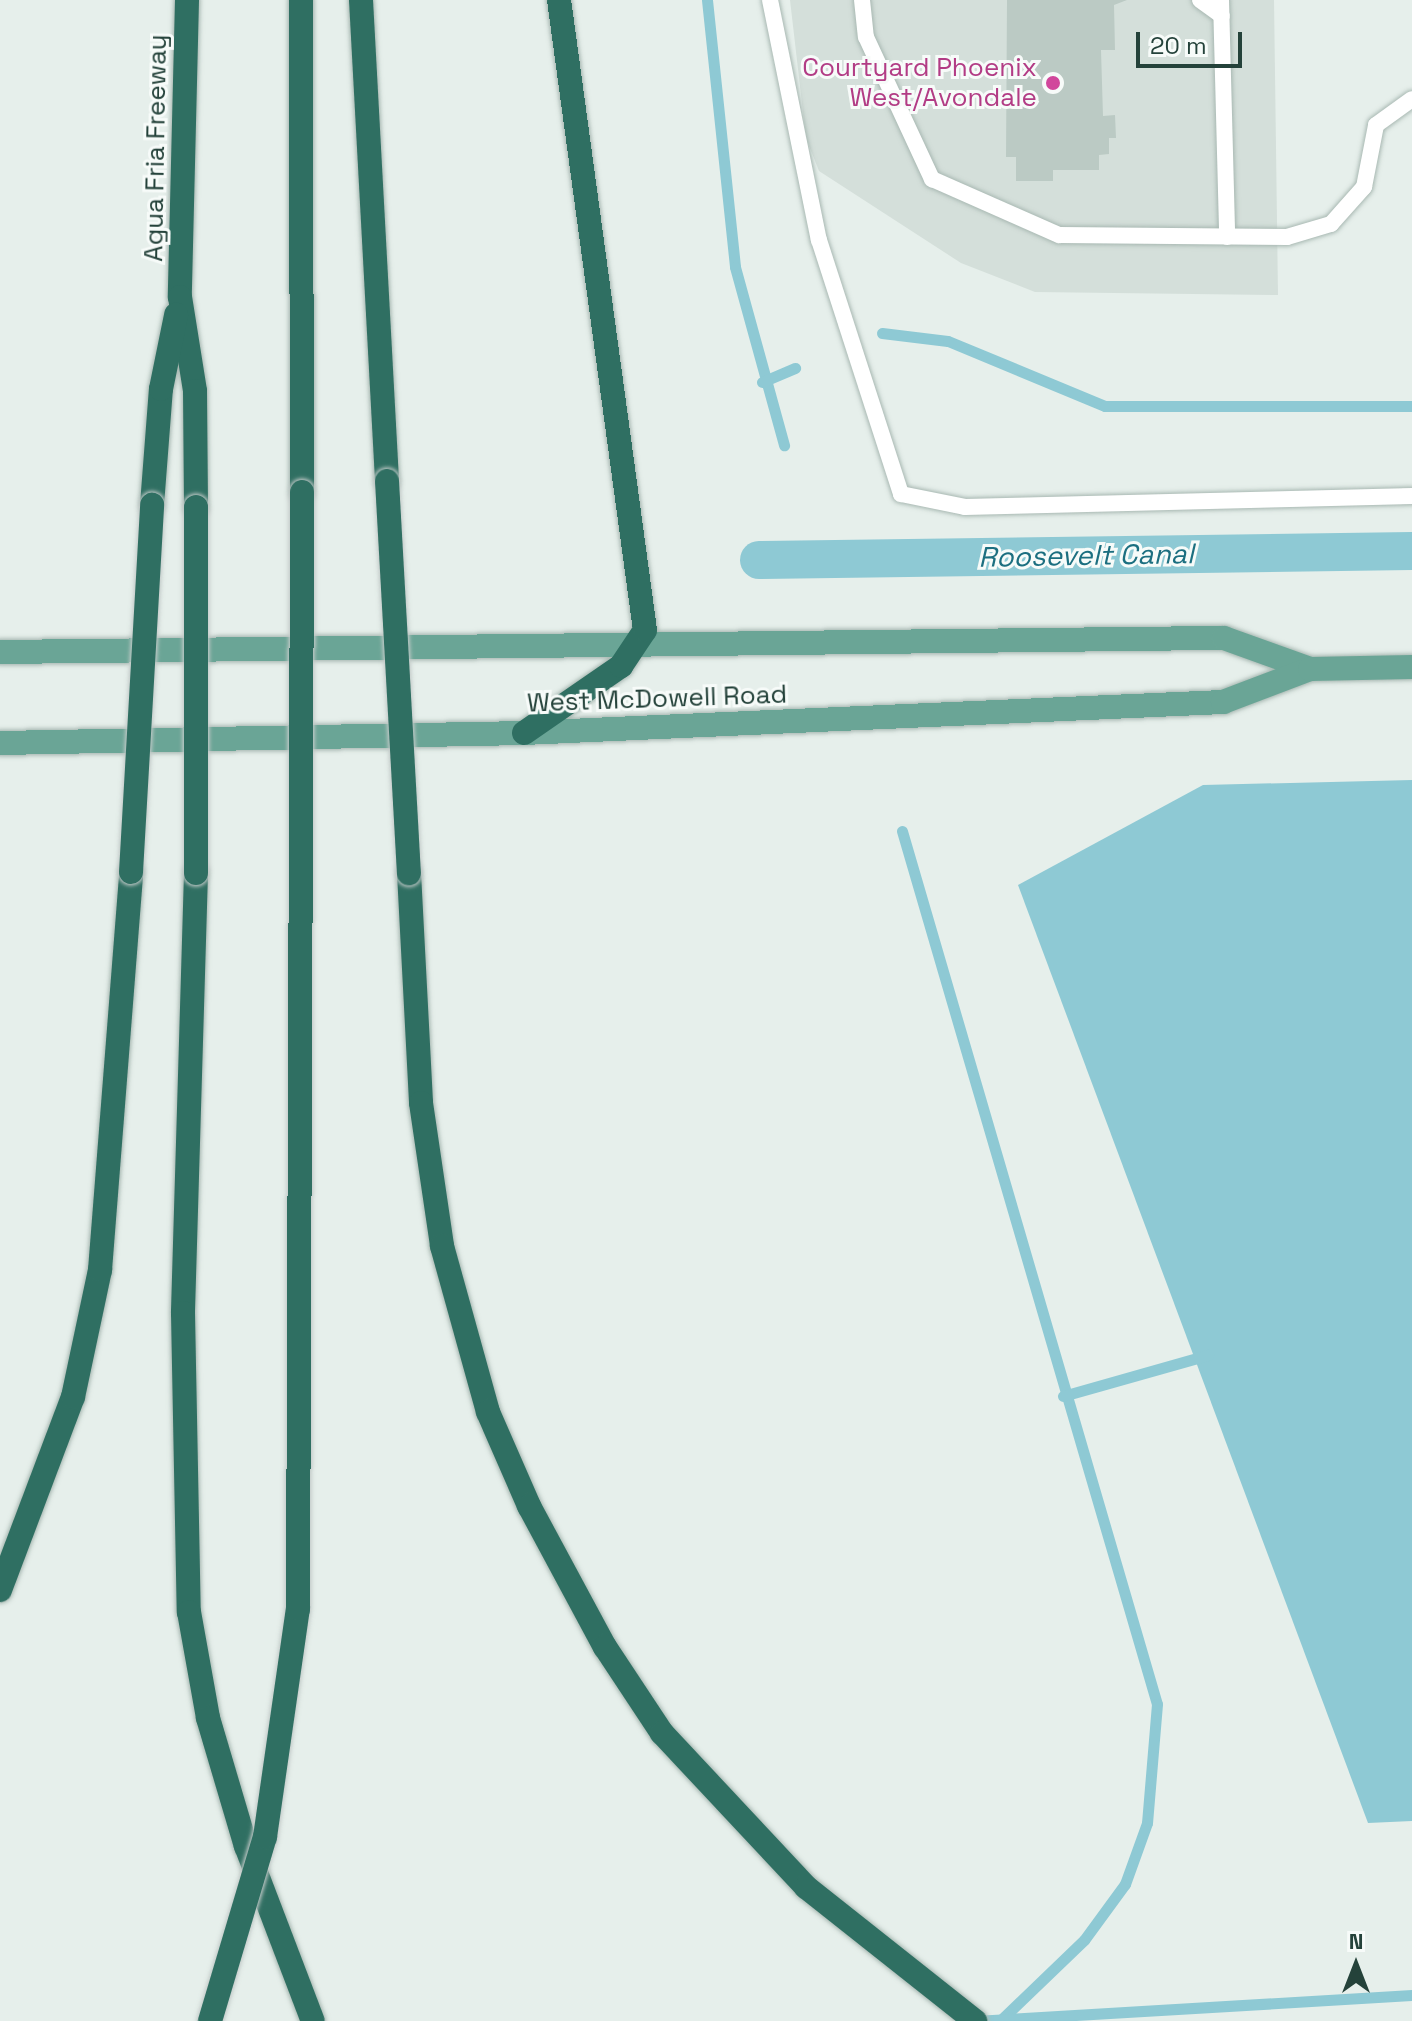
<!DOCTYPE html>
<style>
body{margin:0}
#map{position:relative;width:1412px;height:2021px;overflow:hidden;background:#e6efeb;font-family:"Space Grotesk",sans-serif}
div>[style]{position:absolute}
.built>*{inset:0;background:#d4dfda}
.water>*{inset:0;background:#8ec9d4}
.stream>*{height:11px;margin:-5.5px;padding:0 5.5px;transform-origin:5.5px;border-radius:5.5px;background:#8ec9d4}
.canal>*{height:38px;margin:-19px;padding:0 19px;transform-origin:19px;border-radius:19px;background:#8ec9d4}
.building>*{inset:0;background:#bbcac4}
.roads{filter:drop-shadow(0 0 2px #a8b8b2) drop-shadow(0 0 2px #a8b8b2)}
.service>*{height:16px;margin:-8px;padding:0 8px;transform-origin:8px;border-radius:8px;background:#fff}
.primary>*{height:24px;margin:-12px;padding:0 12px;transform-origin:12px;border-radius:12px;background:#6aa596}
.motorway>*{height:24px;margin:-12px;padding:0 12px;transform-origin:12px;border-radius:12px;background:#2f6f62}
.bridges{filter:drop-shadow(0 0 2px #c2cac8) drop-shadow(0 0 2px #c2cac8)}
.motorway-bridge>*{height:24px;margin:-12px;padding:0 12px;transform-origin:12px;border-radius:12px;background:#2f6f62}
.dots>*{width:22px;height:22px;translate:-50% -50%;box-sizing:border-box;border:4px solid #f7fbf9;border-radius:50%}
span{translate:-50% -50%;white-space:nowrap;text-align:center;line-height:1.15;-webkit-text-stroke:6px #f7fbf9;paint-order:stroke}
.hotel-label{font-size:26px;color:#b23c85}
.right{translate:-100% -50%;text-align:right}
.street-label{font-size:26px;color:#24423a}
.water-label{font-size:28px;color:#1c6f80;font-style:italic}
.north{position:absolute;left:1316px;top:1925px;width:80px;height:80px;-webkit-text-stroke:6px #f7fbf9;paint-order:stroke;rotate:0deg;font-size:22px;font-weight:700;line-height:32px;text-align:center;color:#24423a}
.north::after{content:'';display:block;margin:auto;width:28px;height:36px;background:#24423a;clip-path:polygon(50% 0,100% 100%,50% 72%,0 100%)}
.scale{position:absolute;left:1136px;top:32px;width:106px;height:36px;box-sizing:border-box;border:4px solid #24423a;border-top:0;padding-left:10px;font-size:24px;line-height:28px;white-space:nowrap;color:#24423a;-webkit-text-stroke:6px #f7fbf9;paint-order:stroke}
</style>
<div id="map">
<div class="built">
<i style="clip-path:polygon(790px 0,1274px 0,1278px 295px,1035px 292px,961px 263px,819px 171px,806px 138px)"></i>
</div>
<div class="water">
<i style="clip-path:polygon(1412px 780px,1412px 1821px,1368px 1823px,1018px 885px,1203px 785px)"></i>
</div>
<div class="stream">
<i style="left:707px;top:0;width:268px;rotate:84deg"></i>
<i style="left:735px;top:267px;width:185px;rotate:74.6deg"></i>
<i style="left:882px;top:333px;width:66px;rotate:6.9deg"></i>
<i style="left:948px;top:341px;width:170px;rotate:22.5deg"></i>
<i style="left:1105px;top:406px;width:307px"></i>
<i style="left:762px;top:382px;width:36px;rotate:-23deg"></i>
<i style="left:902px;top:831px;width:909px;rotate:73.72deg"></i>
<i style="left:1157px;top:1704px;width:119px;rotate:94.8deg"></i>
<i style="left:1147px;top:1823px;width:65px;rotate:109.8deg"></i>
<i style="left:1125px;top:1884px;width:69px;rotate:126.2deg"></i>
<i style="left:1084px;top:1940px;width:114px;rotate:136.1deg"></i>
<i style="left:1063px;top:1396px;width:151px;rotate:-15.8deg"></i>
<i style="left:975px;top:2021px;width:438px;rotate:-3.4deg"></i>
</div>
<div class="canal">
<i style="left:759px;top:560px;width:653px;rotate:-0.79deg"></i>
</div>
<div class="building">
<i style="clip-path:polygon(1007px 0,1127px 0,1114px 5px,1115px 50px,1101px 50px,1103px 116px,1115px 115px,1116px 138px,1109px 138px,1109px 154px,1099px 155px,1099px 170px,1053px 170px,1053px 181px,1016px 181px,1016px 157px,1006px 157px)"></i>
</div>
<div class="roads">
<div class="service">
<i style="left:770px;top:0;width:245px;rotate:78.5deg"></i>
<i style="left:819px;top:240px;width:267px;rotate:72.1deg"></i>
<i style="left:901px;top:494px;width:65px;rotate:11.5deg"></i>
<i style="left:965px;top:507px;width:447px;rotate:-1.4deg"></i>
<i style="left:862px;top:0;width:37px;rotate:84deg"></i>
<i style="left:866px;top:37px;width:157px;rotate:65.1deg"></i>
<i style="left:932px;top:179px;width:139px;rotate:23.8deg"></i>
<i style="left:1059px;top:235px;width:228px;rotate:0.5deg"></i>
<i style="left:1287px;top:237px;width:46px;rotate:-16.5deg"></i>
<i style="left:1331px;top:224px;width:50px;rotate:-48.3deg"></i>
<i style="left:1364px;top:187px;width:63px;rotate:-79deg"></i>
<i style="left:1376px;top:125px;width:44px;rotate:-35.8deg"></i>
<i style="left:1200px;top:0;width:27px;rotate:36deg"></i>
<i style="left:1221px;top:0;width:237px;rotate:88.5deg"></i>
</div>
<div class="primary">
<i style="left:0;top:652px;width:1224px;rotate:-0.66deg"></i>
<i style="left:1224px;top:638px;width:91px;rotate:19.8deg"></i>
<i style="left:0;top:743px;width:524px;rotate:-1.09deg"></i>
<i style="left:524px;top:733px;width:700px;rotate:-2.54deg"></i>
<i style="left:1223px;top:702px;width:93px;rotate:-20.8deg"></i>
<i style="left:1310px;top:669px;width:102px;rotate:-1.1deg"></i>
</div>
<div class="motorway">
<i style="left:187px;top:0;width:297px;rotate:91.4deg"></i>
<i style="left:180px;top:297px;width:95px;rotate:80.9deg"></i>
<i style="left:195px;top:391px;width:116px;rotate:89.5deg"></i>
<i style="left:301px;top:0;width:492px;rotate:89.9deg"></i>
<i style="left:361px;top:0;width:482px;rotate:86.9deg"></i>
<i style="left:152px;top:505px;width:116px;rotate:-85.6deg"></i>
<i style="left:161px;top:389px;width:76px;rotate:-78.5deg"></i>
<i style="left:524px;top:733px;width:118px;rotate:-34.6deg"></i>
<i style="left:621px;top:666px;width:43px;rotate:-56.3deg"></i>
<i style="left:645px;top:630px;width:636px;rotate:-97.77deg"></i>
<i style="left:196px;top:873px;width:440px;rotate:91.7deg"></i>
<i style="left:183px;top:1313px;width:299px;rotate:88.9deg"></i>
<i style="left:189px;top:1612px;width:108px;rotate:79.8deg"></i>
<i style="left:208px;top:1718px;width:134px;rotate:73.5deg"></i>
<i style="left:246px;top:1846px;width:187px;rotate:69.1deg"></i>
<i style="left:409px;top:873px;width:230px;rotate:87deg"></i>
<i style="left:421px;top:1103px;width:145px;rotate:81.6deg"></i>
<i style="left:442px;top:1246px;width:172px;rotate:74.5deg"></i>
<i style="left:488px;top:1412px;width:103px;rotate:66.4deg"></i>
<i style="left:529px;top:1506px;width:160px;rotate:61.7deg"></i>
<i style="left:605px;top:1647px;width:103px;rotate:56.5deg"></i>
<i style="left:662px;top:1733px;width:211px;rotate:46.9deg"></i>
<i style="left:806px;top:1887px;width:216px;rotate:38.4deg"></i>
<i style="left:0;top:1590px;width:206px;rotate:-69.3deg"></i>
<i style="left:73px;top:1397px;width:130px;rotate:-78deg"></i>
<i style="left:100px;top:1270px;width:399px;rotate:-85.5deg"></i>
</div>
</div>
<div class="bridges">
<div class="motorway-bridge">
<i style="left:387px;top:481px;width:393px;rotate:86.8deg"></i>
<i style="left:131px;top:872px;width:368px;rotate:-86.7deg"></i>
<i style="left:196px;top:873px;width:366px;rotate:-90deg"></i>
<i style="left:210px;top:2021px;width:192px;rotate:-73.4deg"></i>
<i style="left:265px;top:1837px;width:230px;rotate:-81.8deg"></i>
<i style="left:298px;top:1609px;width:1117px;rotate:-89.79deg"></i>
</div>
</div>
<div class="dots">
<i style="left:1053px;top:83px;background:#d1479c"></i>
</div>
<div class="hotel-label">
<span class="right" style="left:1037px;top:83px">Courtyard Phoenix<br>West/Avondale</span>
</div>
<div class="street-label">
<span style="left:156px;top:148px;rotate:-89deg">Agua Fria Freeway</span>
<span style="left:657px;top:699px;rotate:-2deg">West McDowell Road</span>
</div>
<div class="water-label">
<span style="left:1086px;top:555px;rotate:-1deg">Roosevelt Canal</span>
</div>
<div class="north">N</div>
<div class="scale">20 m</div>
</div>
